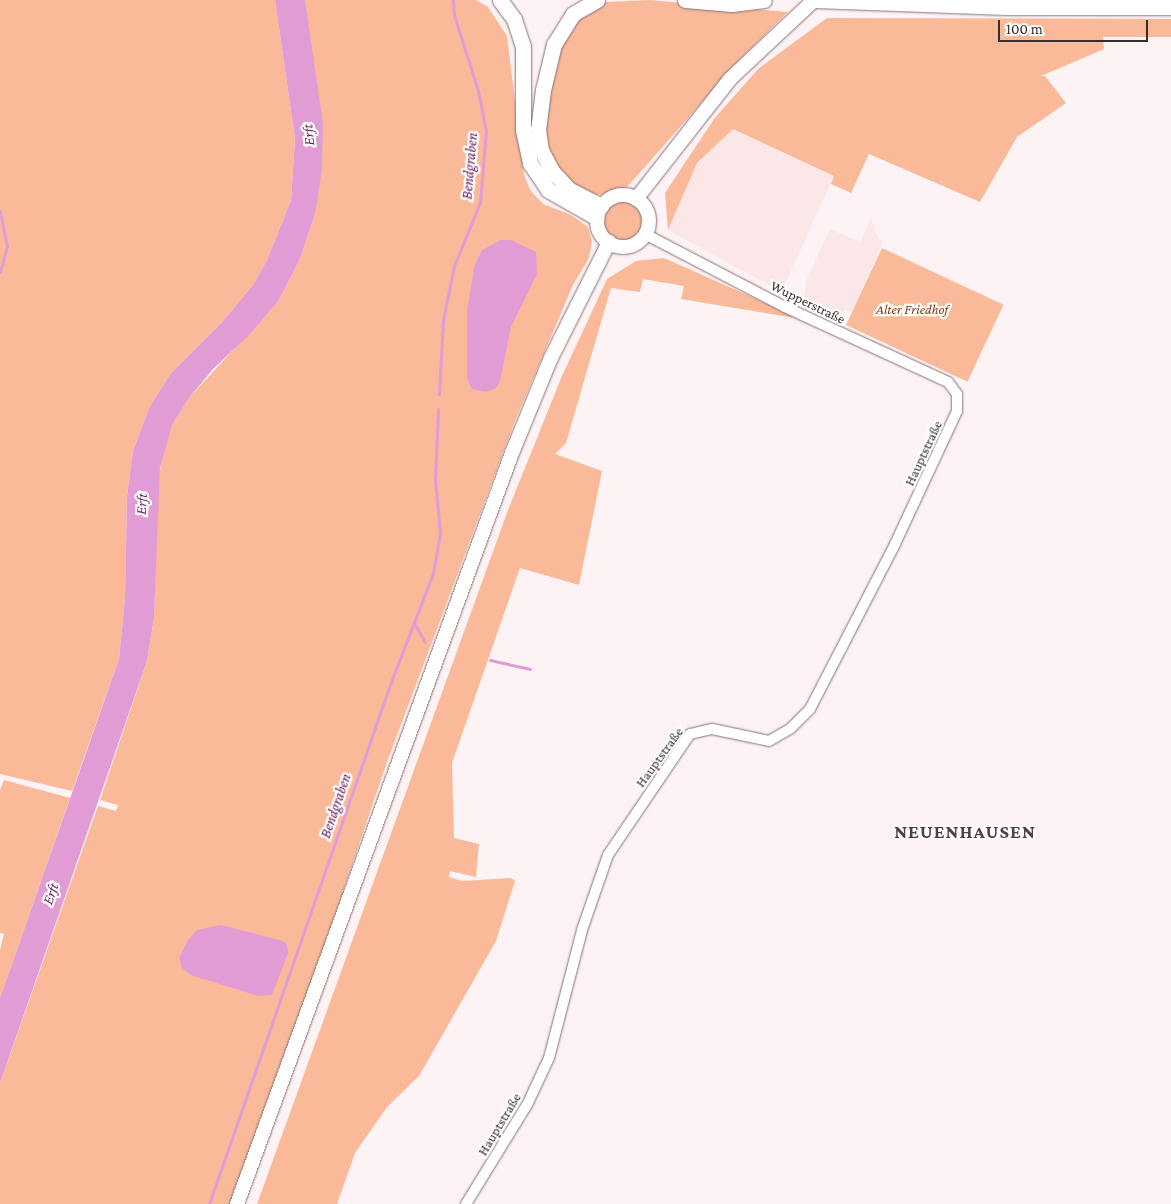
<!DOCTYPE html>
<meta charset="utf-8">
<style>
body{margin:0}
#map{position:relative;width:1171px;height:1204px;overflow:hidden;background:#fdf3f4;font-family:"Crimson Pro",serif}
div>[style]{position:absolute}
.built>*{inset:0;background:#fbe6e8}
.green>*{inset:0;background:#faba99;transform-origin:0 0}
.round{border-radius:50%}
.water>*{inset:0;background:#e29cd5}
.stream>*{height:3px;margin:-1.5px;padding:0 1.5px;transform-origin:1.5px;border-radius:1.5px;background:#e29cd5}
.roads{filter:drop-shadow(0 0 1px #887174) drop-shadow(0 0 1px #887174)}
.minor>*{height:10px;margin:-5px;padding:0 5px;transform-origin:5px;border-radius:5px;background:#fff}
.major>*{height:14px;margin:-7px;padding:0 7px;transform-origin:7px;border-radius:7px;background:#fff}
.major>.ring{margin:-7px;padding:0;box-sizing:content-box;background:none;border:14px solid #fff;border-radius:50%}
.highway>*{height:15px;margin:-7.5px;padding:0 7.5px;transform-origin:7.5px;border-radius:7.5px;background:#fff}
span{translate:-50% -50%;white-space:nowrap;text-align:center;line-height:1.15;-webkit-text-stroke:4.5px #fff;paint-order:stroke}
.street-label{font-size:14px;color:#372d2e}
.park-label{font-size:14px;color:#853e0f;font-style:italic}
.water-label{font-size:15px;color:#6b1b61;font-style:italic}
.district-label{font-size:19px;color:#533f42;font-weight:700;letter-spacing:1px}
.scale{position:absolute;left:998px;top:20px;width:150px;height:22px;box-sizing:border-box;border:2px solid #372d2e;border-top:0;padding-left:6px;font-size:15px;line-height:18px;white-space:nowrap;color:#372d2e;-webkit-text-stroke:4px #fff;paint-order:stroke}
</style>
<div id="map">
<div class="built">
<i style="clip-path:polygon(732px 129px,834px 176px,784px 286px,778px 290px,668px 230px,697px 163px)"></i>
<i style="clip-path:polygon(871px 218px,878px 238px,883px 241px,853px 313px,844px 309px,839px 320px,804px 302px,806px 281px,830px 229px,860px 242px)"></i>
</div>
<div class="green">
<i style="clip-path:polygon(0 0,275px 0,295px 139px,291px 200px,267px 260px,253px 285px,222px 322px,171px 373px,150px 406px,133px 451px,127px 496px,125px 598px,119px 659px,72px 791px,0 774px)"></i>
<i style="clip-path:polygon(305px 0,476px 0,488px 7px,507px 36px,524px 174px,530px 190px,543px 204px,571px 215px,588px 227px,592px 242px,589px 258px,573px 285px,515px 421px,387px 762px,310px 989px,230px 1204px,0 1204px,0 1083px,98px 806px,116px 811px,118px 805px,100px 800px,147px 661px,154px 618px,158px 483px,163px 451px,172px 425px,189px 398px,279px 300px,300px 259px,315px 214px)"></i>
<i style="clip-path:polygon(649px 0,788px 12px,741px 58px,628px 186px,609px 195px,592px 194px,575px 187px,561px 174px,548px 151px,544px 117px,564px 33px,589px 7px,607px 2px)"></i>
<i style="clip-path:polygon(827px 18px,1171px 19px,1171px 37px,1103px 37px,1104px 49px,1041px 76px,1045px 76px,1066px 103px,1017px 137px,980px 202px,869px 154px,851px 193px,831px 184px,834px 176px,733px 129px,697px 163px,668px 230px,665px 193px,714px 119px,758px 69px)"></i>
<i class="round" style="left:603px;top:201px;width:40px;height:40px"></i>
<i style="left:882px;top:248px;width:134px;height:85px;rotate:25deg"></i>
<i style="clip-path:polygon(664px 258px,801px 319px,681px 299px,684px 286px,643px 279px,640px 292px,611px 288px,566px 443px,555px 454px,602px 471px,579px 585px,520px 568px,452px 763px,454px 838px,479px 844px,476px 877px,450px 871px,449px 877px,462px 881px,511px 878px,515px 881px,496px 941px,419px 1076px,387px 1107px,355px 1153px,337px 1204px,257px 1204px,508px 510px,562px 376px,607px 279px,636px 261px)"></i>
<i style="clip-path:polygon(4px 780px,70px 798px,0 998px,0 950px,4px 934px,0 933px,0 790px)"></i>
</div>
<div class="water">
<i style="clip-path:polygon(275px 0,305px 0,323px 124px,322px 169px,315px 214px,300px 259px,279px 300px,248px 336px,213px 369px,189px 398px,172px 425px,160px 468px,154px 618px,147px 661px,0 1083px,0 998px,119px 659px,125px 598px,127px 496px,133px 451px,150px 406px,171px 373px,222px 322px,253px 285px,267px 260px,291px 200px,295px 139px)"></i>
<i style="clip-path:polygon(501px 240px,511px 240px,536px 252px,537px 274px,511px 327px,500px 381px,496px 388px,486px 392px,472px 389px,467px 378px,467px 310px,475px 264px,482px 250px)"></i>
<i style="clip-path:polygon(221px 925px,283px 941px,287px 945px,288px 953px,272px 995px,258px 996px,191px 975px,182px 968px,179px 958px,188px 940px,197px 930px)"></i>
</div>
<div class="stream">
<i style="left:0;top:211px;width:36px;rotate:79deg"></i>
<i style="left:7px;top:246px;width:27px;rotate:105deg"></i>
<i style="left:439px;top:394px;width:74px;rotate:-86.9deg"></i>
<i style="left:443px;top:320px;width:55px;rotate:-78.5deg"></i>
<i style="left:454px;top:266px;width:69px;rotate:-67.9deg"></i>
<i style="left:480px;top:202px;width:71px;rotate:-85.2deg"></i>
<i style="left:486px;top:131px;width:41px;rotate:-101.3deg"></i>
<i style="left:478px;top:91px;width:80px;rotate:-107.5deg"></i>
<i style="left:454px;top:15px;width:15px;rotate:-94deg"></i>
<i style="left:414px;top:623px;width:22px;rotate:60deg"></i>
<i style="left:490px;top:660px;width:41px;rotate:12.7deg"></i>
<i style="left:209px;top:1204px;width:553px;rotate:-70.78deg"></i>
<i style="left:391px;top:682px;width:117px;rotate:-68.9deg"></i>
<i style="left:433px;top:573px;width:40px;rotate:-80deg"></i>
<i style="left:440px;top:534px;width:55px;rotate:-95.2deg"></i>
<i style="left:435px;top:479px;width:70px;rotate:-87.5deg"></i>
</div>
<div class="roads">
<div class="minor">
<i style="left:466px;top:1204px;width:116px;rotate:-58.4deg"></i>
<i style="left:527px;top:1105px;width:52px;rotate:-64.9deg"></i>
<i style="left:549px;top:1058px;width:132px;rotate:-75.5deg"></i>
<i style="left:582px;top:930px;width:79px;rotate:-70.9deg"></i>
<i style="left:608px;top:855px;width:146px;rotate:-55.9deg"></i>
<i style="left:690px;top:734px;width:23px;rotate:-13deg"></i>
<i style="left:712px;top:729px;width:58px;rotate:11.9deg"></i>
<i style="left:769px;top:741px;width:24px;rotate:-30deg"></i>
<i style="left:790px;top:729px;width:28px;rotate:-45deg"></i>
<i style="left:810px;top:709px;width:186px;rotate:-62.7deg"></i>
<i style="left:895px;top:544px;width:147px;rotate:-65deg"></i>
<i style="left:957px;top:411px;width:17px;rotate:-90deg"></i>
<i style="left:957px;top:394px;width:15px;rotate:-127deg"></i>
<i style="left:948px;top:382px;width:179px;rotate:-155.3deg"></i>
<i style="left:785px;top:307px;width:158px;rotate:-152.5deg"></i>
</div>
<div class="major">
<i class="ring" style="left:597px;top:195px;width:38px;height:38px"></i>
<i style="left:636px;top:199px;width:152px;rotate:-51.9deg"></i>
<i style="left:730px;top:79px;width:115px;rotate:-43.2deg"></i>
<i style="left:237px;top:1204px;width:800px;rotate:-69.89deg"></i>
<i style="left:512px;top:453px;width:103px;rotate:-67.7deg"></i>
<i style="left:551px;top:358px;width:130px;rotate:-63.4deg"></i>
</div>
<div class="highway">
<i style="left:500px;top:0;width:24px;rotate:54deg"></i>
<i style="left:514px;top:19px;width:28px;rotate:72deg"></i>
<i style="left:523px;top:46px;width:84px;rotate:90deg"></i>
<i style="left:523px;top:130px;width:34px;rotate:78deg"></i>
<i style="left:530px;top:163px;width:32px;rotate:56deg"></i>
<i style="left:548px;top:190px;width:56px;rotate:29.7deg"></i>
<i style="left:597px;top:0;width:28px;rotate:150deg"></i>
<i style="left:573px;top:14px;width:36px;rotate:122deg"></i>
<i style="left:554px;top:44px;width:47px;rotate:103.4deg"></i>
<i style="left:543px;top:90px;width:39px;rotate:97deg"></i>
<i style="left:538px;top:129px;width:21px;rotate:82deg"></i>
<i style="left:541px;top:150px;width:24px;rotate:62deg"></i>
<i style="left:552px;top:171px;width:26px;rotate:47deg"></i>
<i style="left:570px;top:190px;width:35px;rotate:27deg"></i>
<i style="left:685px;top:0;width:47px;rotate:4.9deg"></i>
<i style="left:732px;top:4px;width:32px;rotate:-7deg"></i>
<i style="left:815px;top:0;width:192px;rotate:2.1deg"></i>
<i style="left:1007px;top:7px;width:164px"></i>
</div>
</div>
<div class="street-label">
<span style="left:808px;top:302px;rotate:26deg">Wupperstraße</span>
<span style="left:923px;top:453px;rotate:-65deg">Hauptstraße</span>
<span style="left:659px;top:757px;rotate:-54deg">Hauptstraße</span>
<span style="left:499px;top:1124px;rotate:-59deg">Hauptstraße</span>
</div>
<div class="park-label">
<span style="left:912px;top:309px">Alter Friedhof</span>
</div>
<div class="water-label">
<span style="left:309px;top:135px;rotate:-95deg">Erft</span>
<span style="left:470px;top:166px;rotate:-85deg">Bendgraben</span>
<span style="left:142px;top:504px;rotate:-87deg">Erft</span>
<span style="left:336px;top:806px;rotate:-71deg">Bendgraben</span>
<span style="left:51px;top:894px;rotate:-70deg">Erft</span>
</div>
<div class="district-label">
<span style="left:965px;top:832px">NEUENHAUSEN</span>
</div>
<div class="scale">100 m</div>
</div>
